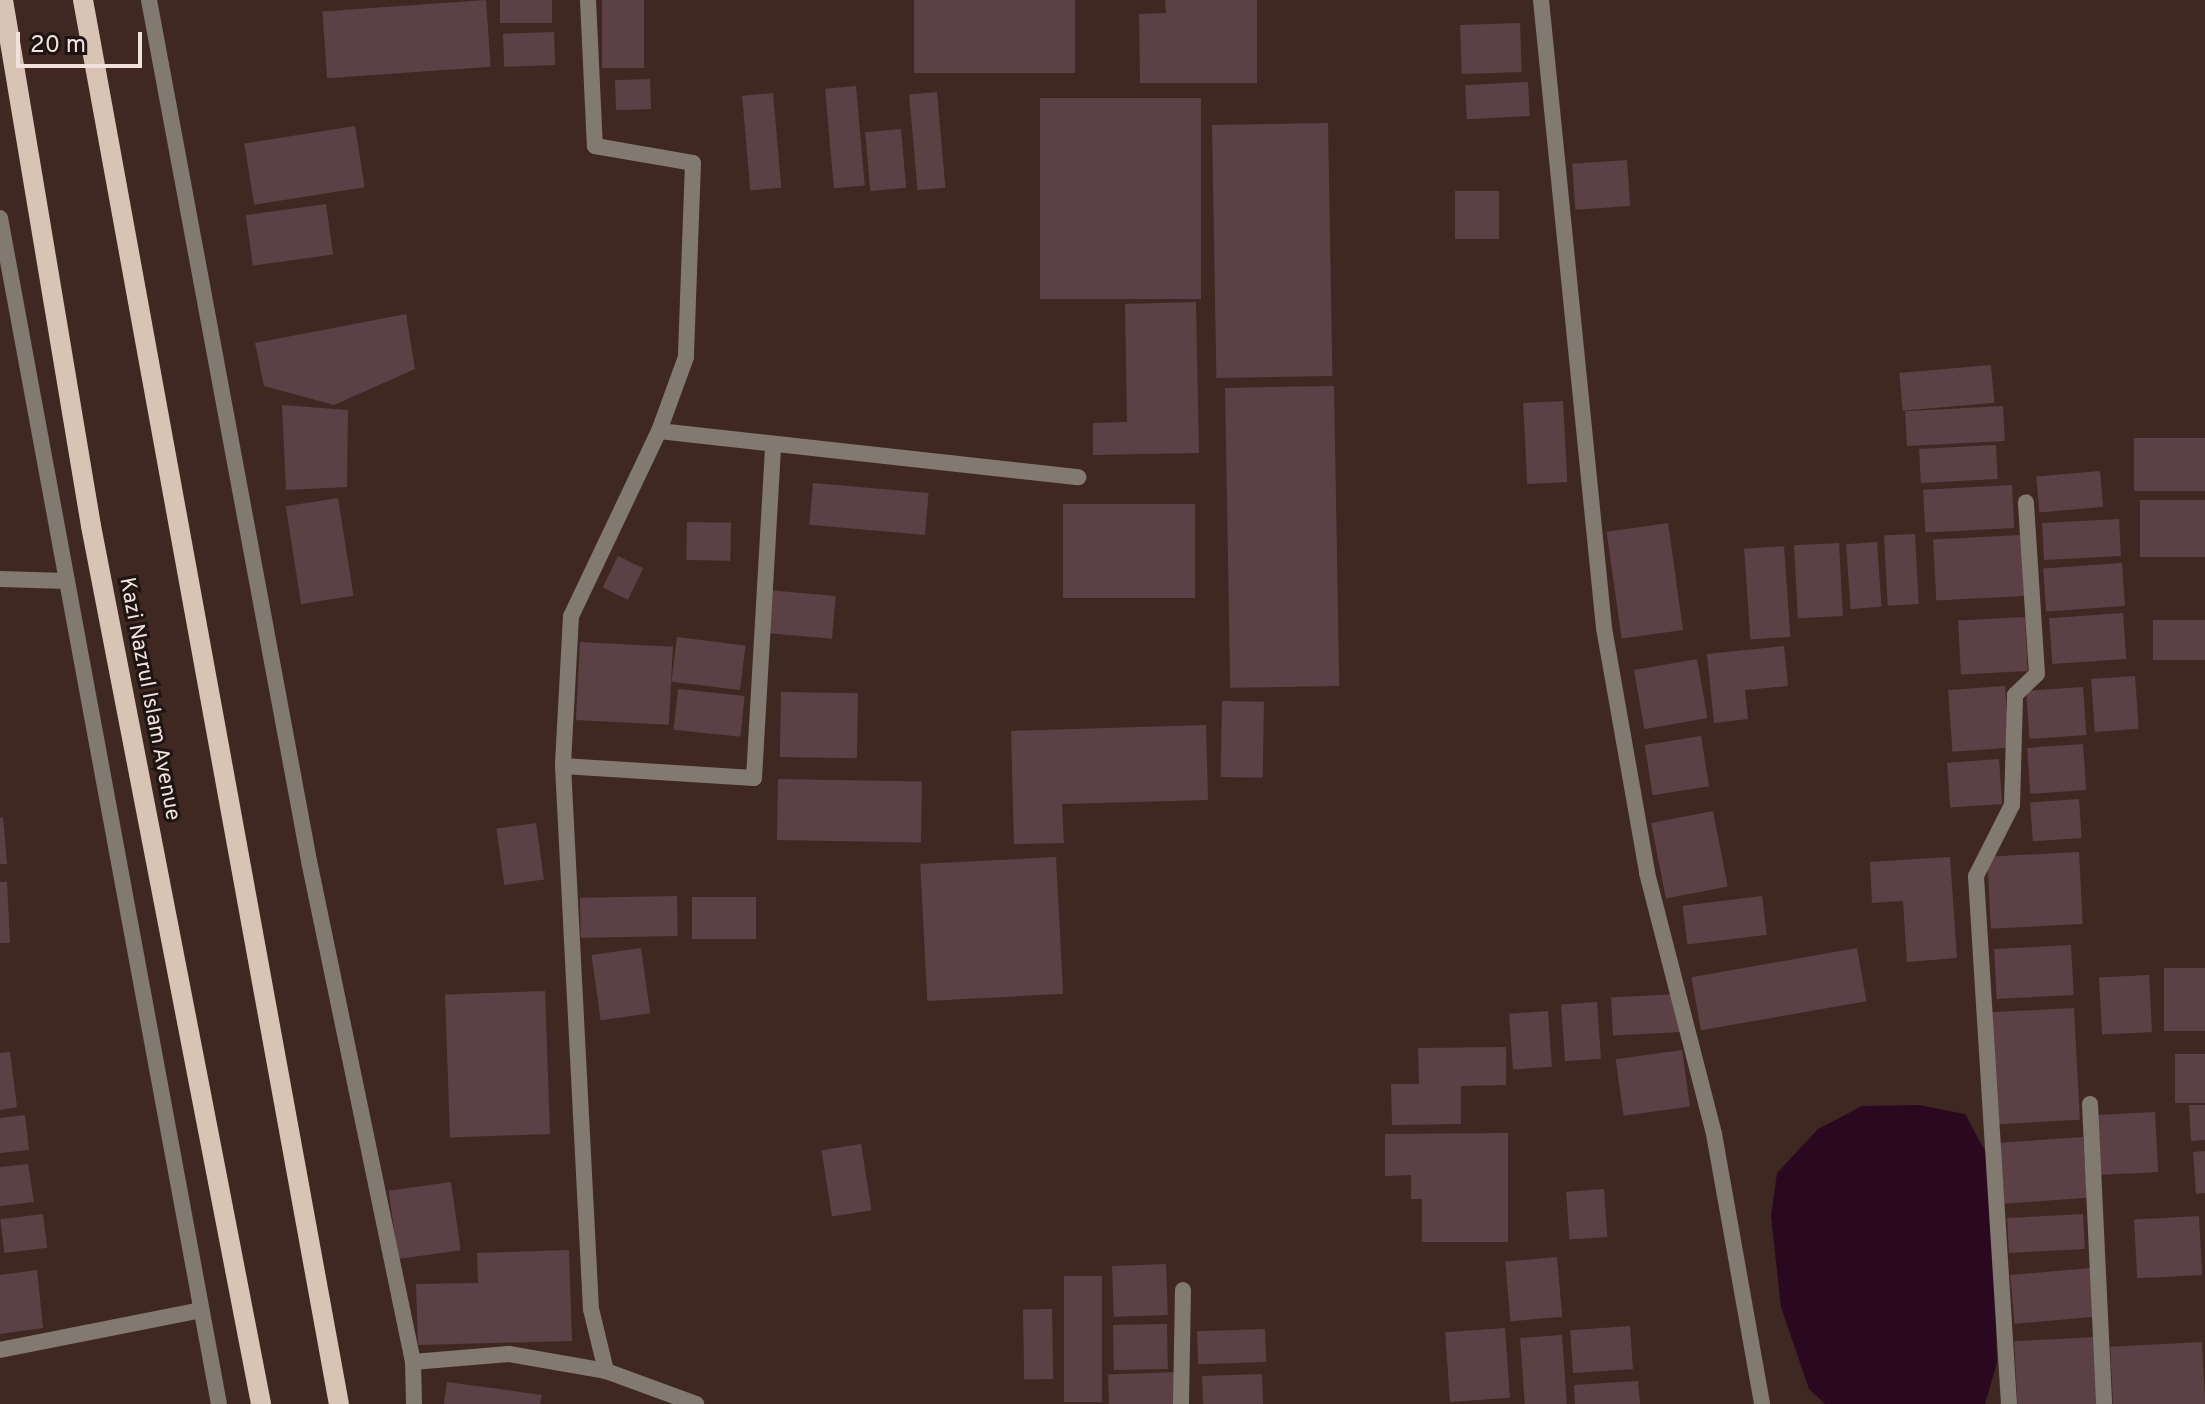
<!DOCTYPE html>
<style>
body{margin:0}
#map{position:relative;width:2205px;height:1404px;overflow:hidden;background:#3f2821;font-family:Overpass,sans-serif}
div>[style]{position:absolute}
.water>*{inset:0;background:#2a0920}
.building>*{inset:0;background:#5b4145;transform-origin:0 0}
.minor>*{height:16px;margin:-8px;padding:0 8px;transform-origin:8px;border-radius:8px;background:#827971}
.tertiary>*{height:16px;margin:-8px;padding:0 8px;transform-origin:8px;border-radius:8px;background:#827971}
.primary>*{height:20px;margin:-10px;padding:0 10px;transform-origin:10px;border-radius:10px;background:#d7c4b4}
span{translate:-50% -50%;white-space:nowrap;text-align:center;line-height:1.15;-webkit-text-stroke:6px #1e1411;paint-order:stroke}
.street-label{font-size:22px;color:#f0e1dc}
.scale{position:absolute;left:16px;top:32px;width:126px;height:36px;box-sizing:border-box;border:4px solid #f0e1dc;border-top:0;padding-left:10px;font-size:24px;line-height:28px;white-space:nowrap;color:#f0e1dc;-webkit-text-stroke:6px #1e1411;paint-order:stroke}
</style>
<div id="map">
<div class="water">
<i style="clip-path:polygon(1919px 1105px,1965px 1114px,1991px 1162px,1997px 1363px,1985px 1404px,1825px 1404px,1809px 1389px,1781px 1307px,1771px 1216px,1777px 1173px,1818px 1129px,1862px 1106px)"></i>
</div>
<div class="building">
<i style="left:486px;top:0;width:67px;height:164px;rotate:86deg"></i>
<i style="left:500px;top:0;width:52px;height:23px"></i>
<i style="left:602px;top:0;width:42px;height:68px"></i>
<i style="left:914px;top:0;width:161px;height:73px"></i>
<i style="clip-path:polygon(1165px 0,1257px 0,1257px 83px,1140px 83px,1139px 14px,1166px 13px)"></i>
<i style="left:1520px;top:23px;width:49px;height:60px;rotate:88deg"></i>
<i style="left:554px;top:32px;width:33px;height:51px;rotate:88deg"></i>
<i style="left:650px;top:79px;width:30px;height:35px;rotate:88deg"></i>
<i style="left:1528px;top:82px;width:34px;height:63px;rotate:87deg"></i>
<i style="left:856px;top:86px;width:100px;height:31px;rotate:85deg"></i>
<i style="left:937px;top:92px;width:96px;height:28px;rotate:85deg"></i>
<i style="left:773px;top:93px;width:95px;height:31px;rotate:85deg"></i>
<i style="left:1201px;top:98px;width:201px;height:161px;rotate:90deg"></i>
<i style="left:1328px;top:123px;width:253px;height:116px;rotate:89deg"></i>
<i style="left:355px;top:126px;width:62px;height:112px;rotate:81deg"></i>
<i style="left:901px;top:129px;width:59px;height:36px;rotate:85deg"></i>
<i style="left:1627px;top:160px;width:46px;height:55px;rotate:86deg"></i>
<i style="left:1499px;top:191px;width:48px;height:44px;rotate:90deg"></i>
<i style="left:326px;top:204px;width:51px;height:81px;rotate:82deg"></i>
<i style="clip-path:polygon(1196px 302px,1199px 453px,1093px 455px,1093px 423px,1127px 422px,1125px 304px)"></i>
<i style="clip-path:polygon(406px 314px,415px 369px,334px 405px,264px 386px,255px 343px)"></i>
<i style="left:1991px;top:365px;width:38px;height:92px;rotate:85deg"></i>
<i style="left:1334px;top:386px;width:300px;height:109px;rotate:89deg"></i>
<i style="left:1563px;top:401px;width:81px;height:40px;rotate:87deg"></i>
<i style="clip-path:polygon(282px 405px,348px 410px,347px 487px,286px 490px)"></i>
<i style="left:2003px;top:406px;width:35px;height:98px;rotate:87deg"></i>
<i style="left:2205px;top:438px;width:53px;height:71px;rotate:90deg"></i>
<i style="left:1996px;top:445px;width:34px;height:77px;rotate:87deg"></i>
<i style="left:2100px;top:471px;width:36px;height:64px;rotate:85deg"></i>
<i style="left:813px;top:483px;width:116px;height:42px;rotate:5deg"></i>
<i style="left:2012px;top:485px;width:43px;height:89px;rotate:87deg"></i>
<i style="left:338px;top:498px;width:99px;height:53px;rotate:81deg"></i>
<i style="left:2205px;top:500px;width:57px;height:65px;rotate:90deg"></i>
<i style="left:1063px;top:504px;width:132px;height:94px"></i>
<i style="left:2119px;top:519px;width:37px;height:77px;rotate:87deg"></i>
<i style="left:687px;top:522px;width:44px;height:38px;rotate:1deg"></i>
<i style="left:1668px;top:523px;width:108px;height:62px;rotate:82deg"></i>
<i style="left:1915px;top:534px;width:70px;height:31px;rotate:87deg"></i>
<i style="left:2021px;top:535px;width:61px;height:88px;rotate:87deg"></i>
<i style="left:1877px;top:542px;width:65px;height:31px;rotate:86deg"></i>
<i style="left:1839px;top:543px;width:73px;height:45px;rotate:87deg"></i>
<i style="left:1784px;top:546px;width:91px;height:40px;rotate:86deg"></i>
<i style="left:618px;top:556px;width:28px;height:35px;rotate:26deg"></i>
<i style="left:2122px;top:563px;width:43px;height:79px;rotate:86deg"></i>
<i style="left:767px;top:590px;width:69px;height:43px;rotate:5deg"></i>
<i style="left:2123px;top:613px;width:46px;height:74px;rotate:86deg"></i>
<i style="left:2025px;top:617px;width:54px;height:67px;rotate:87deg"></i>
<i style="left:2205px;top:620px;width:40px;height:52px;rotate:90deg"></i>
<i style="left:677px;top:637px;width:69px;height:45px;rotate:7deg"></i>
<i style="left:580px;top:642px;width:93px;height:78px;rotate:3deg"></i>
<i style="clip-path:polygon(1784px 646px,1788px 686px,1745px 690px,1748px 719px,1714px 723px,1707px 654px)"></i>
<i style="left:1697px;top:659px;width:60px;height:64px;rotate:80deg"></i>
<i style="left:2135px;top:676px;width:53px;height:44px;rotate:86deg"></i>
<i style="left:2005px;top:686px;width:62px;height:57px;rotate:86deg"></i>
<i style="left:2083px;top:687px;width:48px;height:57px;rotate:86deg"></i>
<i style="left:678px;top:689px;width:67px;height:41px;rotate:6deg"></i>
<i style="left:781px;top:692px;width:77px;height:65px;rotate:1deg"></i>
<i style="left:1222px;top:701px;width:42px;height:76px;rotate:1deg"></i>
<i style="clip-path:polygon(1206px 725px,1208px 800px,1062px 804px,1064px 843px,1014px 844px,1011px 731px)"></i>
<i style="left:1701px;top:736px;width:51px;height:57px;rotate:81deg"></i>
<i style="left:2083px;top:744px;width:46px;height:56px;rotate:86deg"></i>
<i style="left:1999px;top:759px;width:45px;height:52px;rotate:86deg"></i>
<i style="left:778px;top:779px;width:144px;height:61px;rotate:1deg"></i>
<i style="left:2079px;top:799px;width:39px;height:49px;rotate:86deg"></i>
<i style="left:1713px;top:811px;width:77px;height:63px;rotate:79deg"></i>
<i style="clip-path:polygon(3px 817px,7px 864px,0 864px,0 818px)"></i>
<i style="left:536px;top:823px;width:57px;height:40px;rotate:82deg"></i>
<i style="left:2079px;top:852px;width:72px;height:92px;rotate:87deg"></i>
<i style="left:1056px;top:857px;width:137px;height:136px;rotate:87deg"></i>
<i style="clip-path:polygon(1950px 857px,1957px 958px,1907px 962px,1903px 901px,1872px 903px,1870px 862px)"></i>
<i style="clip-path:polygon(0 882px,7px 882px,10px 943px,0 943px)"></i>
<i style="left:677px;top:896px;width:40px;height:97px;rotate:89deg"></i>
<i style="left:1762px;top:896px;width:39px;height:80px;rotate:83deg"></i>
<i style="left:756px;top:897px;width:42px;height:64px;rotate:90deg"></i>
<i style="left:2071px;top:945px;width:50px;height:77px;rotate:87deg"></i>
<i style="left:641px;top:948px;width:66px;height:50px;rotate:82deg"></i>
<i style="left:1857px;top:948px;width:54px;height:168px;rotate:80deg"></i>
<i style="left:2205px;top:968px;width:63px;height:41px;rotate:90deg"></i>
<i style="left:2149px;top:975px;width:57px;height:50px;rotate:87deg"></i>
<i style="left:545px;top:991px;width:143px;height:100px;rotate:88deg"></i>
<i style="left:1678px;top:994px;width:38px;height:67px;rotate:87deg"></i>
<i style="left:1597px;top:1002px;width:57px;height:36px;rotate:86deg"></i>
<i style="left:2074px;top:1008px;width:112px;height:83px;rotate:87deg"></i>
<i style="left:1548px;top:1011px;width:56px;height:39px;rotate:86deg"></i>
<i style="clip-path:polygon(1506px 1047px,1506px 1085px,1461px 1086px,1461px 1124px,1392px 1125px,1391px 1084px,1419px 1084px,1418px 1048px)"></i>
<i style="left:1682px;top:1050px;width:57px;height:67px;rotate:82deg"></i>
<i style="clip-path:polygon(10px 1052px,17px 1107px,0 1110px,0 1053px)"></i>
<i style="left:2205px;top:1054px;width:49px;height:30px;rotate:90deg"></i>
<i style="clip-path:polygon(2189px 1105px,2205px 1105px,2205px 1140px,2191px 1141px)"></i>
<i style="left:2155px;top:1112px;width:60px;height:59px;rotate:87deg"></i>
<i style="clip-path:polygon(25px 1115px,29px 1150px,0 1153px,0 1118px)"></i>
<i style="clip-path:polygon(1508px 1133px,1508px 1242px,1422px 1242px,1422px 1199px,1411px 1199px,1411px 1175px,1385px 1176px,1385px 1134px)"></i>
<i style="left:2083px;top:1137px;width:61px;height:83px;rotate:86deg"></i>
<i style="left:861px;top:1144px;width:67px;height:40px;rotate:81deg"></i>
<i style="clip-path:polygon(2205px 1151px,2205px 1193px,2196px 1194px,2193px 1152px)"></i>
<i style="clip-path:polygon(28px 1164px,34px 1202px,0 1206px,0 1167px)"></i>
<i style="left:451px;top:1182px;width:69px;height:63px;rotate:82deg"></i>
<i style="left:1604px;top:1189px;width:48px;height:38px;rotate:86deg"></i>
<i style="left:43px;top:1214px;width:34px;height:43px;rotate:83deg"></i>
<i style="left:2083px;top:1214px;width:35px;height:76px;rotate:87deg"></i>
<i style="left:2199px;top:1216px;width:59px;height:65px;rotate:87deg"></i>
<i style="clip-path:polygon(569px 1250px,572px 1341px,418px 1345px,416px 1284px,478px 1283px,477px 1253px)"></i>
<i style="left:1557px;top:1257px;width:60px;height:52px;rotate:85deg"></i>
<i style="left:1166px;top:1264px;width:51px;height:54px;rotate:88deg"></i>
<i style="left:2091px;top:1268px;width:49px;height:81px;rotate:85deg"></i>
<i style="clip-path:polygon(37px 1270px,43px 1328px,0 1334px,0 1275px)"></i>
<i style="left:1064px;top:1276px;width:38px;height:126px"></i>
<i style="left:1052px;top:1309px;width:70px;height:29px;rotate:89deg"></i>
<i style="left:1167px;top:1324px;width:45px;height:54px;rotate:89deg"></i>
<i style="left:1630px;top:1326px;width:43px;height:60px;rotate:86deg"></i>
<i style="left:1505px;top:1328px;width:70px;height:60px;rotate:86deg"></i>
<i style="left:1265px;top:1329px;width:33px;height:68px;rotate:88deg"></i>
<i style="left:1562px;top:1335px;width:69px;height:42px;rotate:86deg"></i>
<i style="left:2096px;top:1337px;width:67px;height:82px;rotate:87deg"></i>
<i style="left:2202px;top:1342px;width:62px;height:92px;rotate:87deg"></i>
<i style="left:1178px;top:1372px;width:32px;height:70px;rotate:88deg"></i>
<i style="left:1262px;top:1374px;width:30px;height:60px;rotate:88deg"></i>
<i style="clip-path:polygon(1638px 1381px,1640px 1404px,1575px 1404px,1574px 1385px)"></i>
<i style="clip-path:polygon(447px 1382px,542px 1395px,540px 1404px,444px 1404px)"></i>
</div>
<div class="minor">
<i style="left:588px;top:0;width:146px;rotate:87.3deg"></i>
<i style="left:595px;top:146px;width:99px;rotate:9.8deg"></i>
<i style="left:693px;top:163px;width:194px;rotate:92.1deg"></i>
<i style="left:686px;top:357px;width:79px;rotate:110deg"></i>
<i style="left:659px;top:431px;width:205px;rotate:115.4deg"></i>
<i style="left:571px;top:616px;width:150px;rotate:93.1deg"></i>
<i style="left:563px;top:766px;width:544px;rotate:87.05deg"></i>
<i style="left:591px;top:1309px;width:64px;rotate:76.4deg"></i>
<i style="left:606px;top:1371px;width:96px;rotate:20.1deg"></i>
<i style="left:1541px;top:0;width:631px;rotate:84.27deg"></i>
<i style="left:1604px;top:628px;width:249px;rotate:80deg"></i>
<i style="left:1647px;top:873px;width:269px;rotate:75.6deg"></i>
<i style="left:1714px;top:1134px;width:274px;rotate:79.9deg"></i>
<i style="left:659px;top:431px;width:422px;rotate:6.3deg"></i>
<i style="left:0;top:579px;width:67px;rotate:1.7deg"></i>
<i style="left:563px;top:766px;width:191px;rotate:3.6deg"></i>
<i style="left:754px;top:778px;width:331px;rotate:-86.7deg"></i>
<i style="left:2090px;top:1104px;width:300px;rotate:87.3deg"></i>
<i style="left:0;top:1350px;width:201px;rotate:-11.2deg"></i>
<i style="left:413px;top:1362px;width:96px;rotate:-4.8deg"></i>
<i style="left:509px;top:1354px;width:98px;rotate:9.9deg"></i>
<i style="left:1181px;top:1404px;width:114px;rotate:-89deg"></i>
<i style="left:2009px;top:1404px;width:529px;rotate:-93.58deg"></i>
<i style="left:1976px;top:876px;width:80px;rotate:-63.1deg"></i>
<i style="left:2012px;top:805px;width:110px;rotate:-88.4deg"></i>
<i style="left:2015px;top:695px;width:30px;rotate:-44deg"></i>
<i style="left:2037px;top:674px;width:172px;rotate:-93.7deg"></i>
</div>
<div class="tertiary">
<i style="left:149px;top:0;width:876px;rotate:79.47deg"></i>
<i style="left:309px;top:861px;width:512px;rotate:78.27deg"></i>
<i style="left:413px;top:1362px;width:42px;rotate:88.6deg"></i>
<i style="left:0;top:218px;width:1206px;rotate:79.54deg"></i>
</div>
<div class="primary">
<i style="left:3px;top:0;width:533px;rotate:80.5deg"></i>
<i style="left:91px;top:526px;width:894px;rotate:79.04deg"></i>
<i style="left:83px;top:0;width:1427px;rotate:79.67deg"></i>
</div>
<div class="street-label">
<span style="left:149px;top:699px;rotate:79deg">Kazi Nazrul Islam Avenue</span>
</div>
<div class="scale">20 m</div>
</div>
